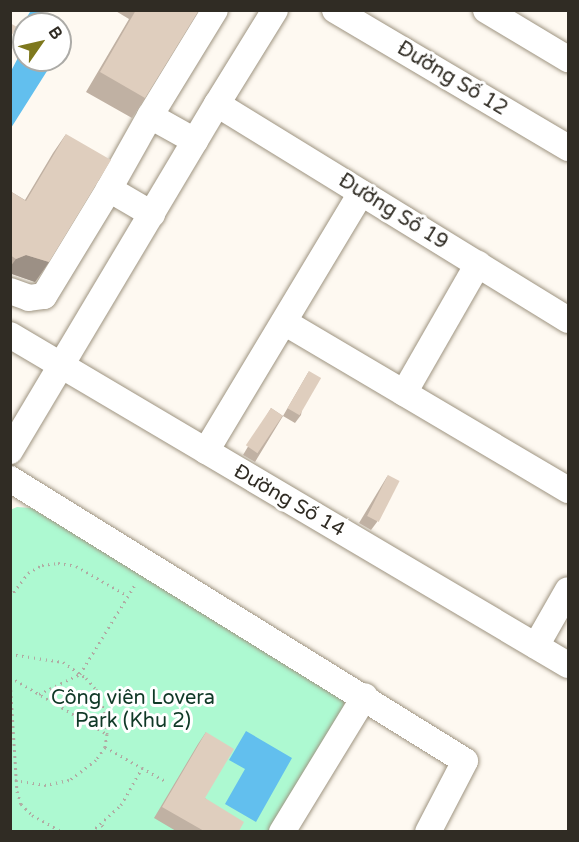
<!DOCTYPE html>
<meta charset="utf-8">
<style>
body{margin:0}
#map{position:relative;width:579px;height:842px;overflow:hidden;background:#fef9f1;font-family:"Varela Round",sans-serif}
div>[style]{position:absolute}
.green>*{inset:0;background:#adf9d1}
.water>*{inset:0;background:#62bfee}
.path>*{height:3px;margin-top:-1.5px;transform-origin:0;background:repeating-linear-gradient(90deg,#b0aba3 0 1.5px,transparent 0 6px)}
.roads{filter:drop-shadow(0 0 2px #9e9481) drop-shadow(0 0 2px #9e9481)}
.minor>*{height:26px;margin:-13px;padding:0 13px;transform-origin:13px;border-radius:13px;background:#fff}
.wall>*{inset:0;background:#c0b1a3}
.shaded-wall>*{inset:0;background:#9c9085}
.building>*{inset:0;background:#dfcebe;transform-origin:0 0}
span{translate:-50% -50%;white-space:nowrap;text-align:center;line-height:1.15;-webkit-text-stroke:6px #fff;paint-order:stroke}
.street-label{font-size:20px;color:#302c24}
.park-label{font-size:20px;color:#103927}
.frame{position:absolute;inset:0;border:12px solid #302c24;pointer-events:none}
.north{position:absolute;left:12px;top:12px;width:60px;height:60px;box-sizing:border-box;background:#fff;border:2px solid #acaba7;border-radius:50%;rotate:56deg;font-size:16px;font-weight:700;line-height:24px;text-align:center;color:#302c24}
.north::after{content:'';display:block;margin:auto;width:21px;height:27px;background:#7e781d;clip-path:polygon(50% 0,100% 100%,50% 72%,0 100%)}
</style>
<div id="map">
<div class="green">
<i style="clip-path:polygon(17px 507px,31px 508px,334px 688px,345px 701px,340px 717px,271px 831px,11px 832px,10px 510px)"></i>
</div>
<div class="water">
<i style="clip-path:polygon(37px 11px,46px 14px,51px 24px,24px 24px,24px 60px,54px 60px,11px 128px,11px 71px,20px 54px,14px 38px,30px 12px)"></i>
<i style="clip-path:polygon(246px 731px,292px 758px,256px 822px,225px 804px,245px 769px,229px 760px)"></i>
</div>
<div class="path">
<i style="left:10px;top:597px;width:30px;rotate:-53deg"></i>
<i style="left:28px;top:573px;width:16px;rotate:-30deg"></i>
<i style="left:42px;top:565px;width:16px;rotate:-7deg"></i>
<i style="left:58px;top:563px;width:18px;rotate:9deg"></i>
<i style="left:76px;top:566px;width:60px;rotate:30deg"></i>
<i style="left:10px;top:654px;width:54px;rotate:8.6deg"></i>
<i style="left:63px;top:662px;width:28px;rotate:35deg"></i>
<i style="left:86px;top:678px;width:15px;rotate:48deg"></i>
<i style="left:96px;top:689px;width:28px;rotate:69deg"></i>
<i style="left:106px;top:715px;width:19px;rotate:87deg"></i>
<i style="left:107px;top:734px;width:13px;rotate:99deg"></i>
<i style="left:105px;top:747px;width:16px;rotate:125deg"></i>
<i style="left:96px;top:760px;width:34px;rotate:143deg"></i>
<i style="left:69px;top:780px;width:24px;rotate:168deg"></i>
<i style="left:46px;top:785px;width:36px;rotate:-171deg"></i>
<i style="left:10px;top:677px;width:113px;rotate:30.4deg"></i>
<i style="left:10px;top:678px;width:113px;rotate:86.5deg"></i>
<i style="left:17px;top:791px;width:14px;rotate:73deg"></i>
<i style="left:21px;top:804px;width:16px;rotate:45deg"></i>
<i style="left:32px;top:815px;width:35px;rotate:29deg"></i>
<i style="left:39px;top:694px;width:46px;rotate:-26deg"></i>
<i style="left:80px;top:674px;width:107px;rotate:-58.4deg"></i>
<i style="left:105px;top:747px;width:71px;rotate:29.4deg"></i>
<i style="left:102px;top:825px;width:9px;rotate:54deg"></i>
<i style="left:91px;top:832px;width:40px;rotate:-42deg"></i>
<i style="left:121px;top:805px;width:43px;rotate:-60.4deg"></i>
</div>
<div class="roads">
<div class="minor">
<i style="left:335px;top:10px;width:271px;rotate:30.6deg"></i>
<i style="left:486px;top:10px;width:96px;rotate:30.9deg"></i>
<i style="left:217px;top:104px;width:110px;rotate:-58.3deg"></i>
<i style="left:195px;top:141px;width:51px;rotate:-150.9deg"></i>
<i style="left:150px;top:116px;width:124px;rotate:-58.5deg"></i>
<i style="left:109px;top:189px;width:84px;rotate:-60.7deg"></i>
<i style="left:10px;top:291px;width:20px;rotate:20deg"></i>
<i style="left:29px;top:298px;width:15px;rotate:-8deg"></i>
<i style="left:44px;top:296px;width:125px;rotate:-58.7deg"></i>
<i style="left:109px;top:189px;width:50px;rotate:30.2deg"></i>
<i style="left:284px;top:322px;width:330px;rotate:30.6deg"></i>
<i style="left:10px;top:335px;width:648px;rotate:30.6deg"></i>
<i style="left:404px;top:393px;width:149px;rotate:-60.2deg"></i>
<i style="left:10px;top:451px;width:404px;rotate:-59.2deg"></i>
<i style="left:217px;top:104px;width:412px;rotate:31.6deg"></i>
<i style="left:206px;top:451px;width:301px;rotate:-59deg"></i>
<i style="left:10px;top:479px;width:535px;rotate:31.79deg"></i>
<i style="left:465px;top:761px;width:80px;rotate:117.5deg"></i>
<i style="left:536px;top:646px;width:64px;rotate:-60.3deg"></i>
<i style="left:282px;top:832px;width:159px;rotate:-58.6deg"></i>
</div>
</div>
<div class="wall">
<i style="clip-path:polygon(114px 10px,199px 10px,145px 98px,132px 118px,86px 92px,129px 19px)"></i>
<i style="clip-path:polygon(66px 134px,49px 262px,35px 282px,12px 274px,10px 275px,10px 191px,25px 200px,53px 153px)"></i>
<i style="clip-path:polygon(309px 371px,301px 415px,295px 423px,283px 416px,255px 462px,243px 455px,271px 408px,283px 416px)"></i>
<i style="clip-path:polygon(388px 475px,377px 522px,371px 530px,359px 523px)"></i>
<i style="clip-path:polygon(206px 732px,205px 798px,239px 831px,176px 831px,154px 818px,198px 744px)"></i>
</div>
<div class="shaded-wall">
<i style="clip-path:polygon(26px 255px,49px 262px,35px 282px,12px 274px,10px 275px,10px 267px,16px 259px)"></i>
</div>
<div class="building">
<i style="clip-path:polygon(136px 10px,199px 10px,145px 98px,100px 72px)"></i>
<i style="clip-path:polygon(10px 23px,17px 27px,10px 38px)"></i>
<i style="clip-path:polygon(66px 134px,111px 160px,49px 262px,26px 255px,16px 259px,10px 255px,10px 191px,26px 201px)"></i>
<i style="left:309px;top:371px;width:14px;height:43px;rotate:30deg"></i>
<i style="left:271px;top:408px;width:14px;height:45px;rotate:34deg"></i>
<i style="left:388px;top:475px;width:13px;height:46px;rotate:27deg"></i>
<i style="clip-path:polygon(206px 732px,234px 749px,205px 798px,244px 822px,239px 831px,204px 831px,162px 807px)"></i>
</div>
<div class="street-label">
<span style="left:452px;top:79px;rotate:31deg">Đường Số 12</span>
<span style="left:393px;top:212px;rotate:32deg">Đường Số 19</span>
<span style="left:289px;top:501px;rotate:30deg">Đường Số 14</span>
</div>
<div class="park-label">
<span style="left:133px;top:710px">Công viên Lovera<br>Park (Khu 2)</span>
</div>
<div class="frame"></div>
<div class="north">B</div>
</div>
